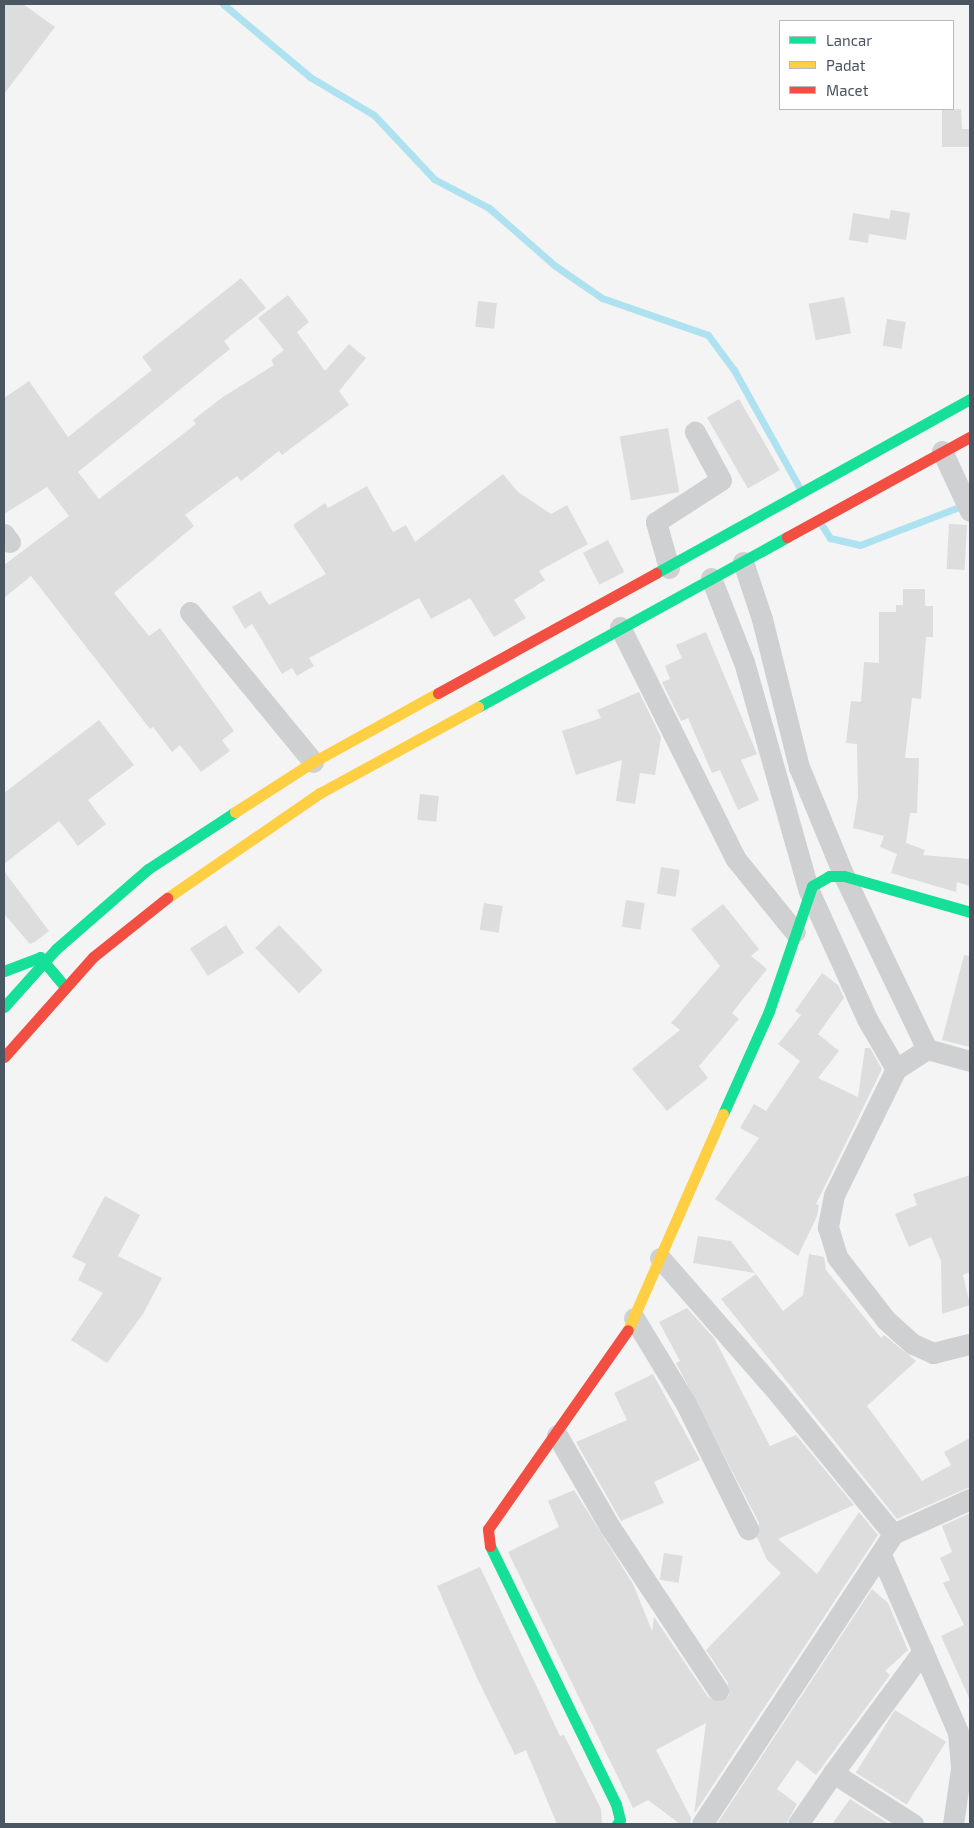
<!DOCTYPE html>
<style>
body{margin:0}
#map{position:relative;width:974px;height:1828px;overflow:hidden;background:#f4f4f4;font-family:"Exo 2",sans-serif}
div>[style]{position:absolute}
.stream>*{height:7px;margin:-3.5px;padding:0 3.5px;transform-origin:3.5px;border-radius:3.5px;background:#aee2f0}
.building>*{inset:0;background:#ddddde;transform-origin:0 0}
.street>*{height:21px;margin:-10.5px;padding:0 10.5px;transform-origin:10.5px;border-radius:10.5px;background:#ced0d2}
.fast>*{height:11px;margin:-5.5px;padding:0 5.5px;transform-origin:5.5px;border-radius:5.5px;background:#16e098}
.slow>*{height:11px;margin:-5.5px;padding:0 5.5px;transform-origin:5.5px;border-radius:5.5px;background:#ffcf43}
.jam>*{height:11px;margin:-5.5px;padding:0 5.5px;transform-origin:5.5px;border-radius:5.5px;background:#f24e42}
span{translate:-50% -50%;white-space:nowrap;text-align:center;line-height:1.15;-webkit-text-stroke:5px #fff;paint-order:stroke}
.frame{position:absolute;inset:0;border:5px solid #4a5661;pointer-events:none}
.legend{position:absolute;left:779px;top:20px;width:175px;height:90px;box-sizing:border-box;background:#fff;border:1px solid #b7bbc0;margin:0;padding:6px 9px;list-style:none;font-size:15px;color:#4a5661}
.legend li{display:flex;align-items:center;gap:10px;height:25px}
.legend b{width:25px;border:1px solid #b7bbc0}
</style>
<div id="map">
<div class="stream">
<i style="left:223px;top:4px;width:114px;rotate:40deg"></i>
<i style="left:310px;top:77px;width:74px;rotate:30.7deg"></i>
<i style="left:374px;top:115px;width:88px;rotate:46.8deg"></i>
<i style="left:434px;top:179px;width:62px;rotate:27.8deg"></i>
<i style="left:489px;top:208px;width:86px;rotate:41.2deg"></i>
<i style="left:554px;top:265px;width:58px;rotate:34.5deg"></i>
<i style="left:602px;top:298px;width:112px;rotate:19.2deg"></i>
<i style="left:708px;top:335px;width:44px;rotate:53.4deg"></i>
<i style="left:734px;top:370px;width:134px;rotate:60.9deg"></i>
<i style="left:821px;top:524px;width:17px;rotate:57deg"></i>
<i style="left:830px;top:538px;width:31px;rotate:13deg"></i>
<i style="left:860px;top:545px;width:111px;rotate:-21deg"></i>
</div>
<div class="building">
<i style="clip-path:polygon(4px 4px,23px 4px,55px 27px,4px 94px)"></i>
<i style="clip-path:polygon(961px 109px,962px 129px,970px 129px,970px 147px,942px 147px,942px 110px)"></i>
<i style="clip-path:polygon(891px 210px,910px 213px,906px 240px,869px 234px,868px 243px,849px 240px,853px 213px,889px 219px)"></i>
<i style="clip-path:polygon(241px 278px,266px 308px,224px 341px,230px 349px,78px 472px,99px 499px,196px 424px,193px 420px,223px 397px,274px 365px,271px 360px,284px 350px,258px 318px,288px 295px,309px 322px,297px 332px,325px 371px,349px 344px,366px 358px,339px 391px,349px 405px,282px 455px,279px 451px,241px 481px,237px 476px,185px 515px,194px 526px,114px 593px,149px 636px,160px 628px,234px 731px,222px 740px,230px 751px,201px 772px,180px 745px,172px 752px,153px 727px,150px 729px,31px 576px,4px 598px,4px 565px,69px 516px,47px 487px,4px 514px,4px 398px,29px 381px,68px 437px,152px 370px,142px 357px)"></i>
<i style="left:844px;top:297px;width:37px;height:36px;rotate:79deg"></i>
<i style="left:478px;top:301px;width:19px;height:26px;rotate:6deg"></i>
<i style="left:887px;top:319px;width:19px;height:27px;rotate:9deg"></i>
<i style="left:739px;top:399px;width:82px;height:37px;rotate:60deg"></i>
<i style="left:668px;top:428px;width:65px;height:49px;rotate:80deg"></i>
<i style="clip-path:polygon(503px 474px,518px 492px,551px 514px,567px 505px,588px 544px,539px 571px,545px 580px,514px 600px,526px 618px,494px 637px,470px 598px,431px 619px,419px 598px,309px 658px,314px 666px,297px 676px,292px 668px,282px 674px,252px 624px,245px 629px,232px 607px,260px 591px,269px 605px,326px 574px,293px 525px,325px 503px,328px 508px,367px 486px,393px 532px,406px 525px,415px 542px)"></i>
<i style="left:949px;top:524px;width:18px;height:45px;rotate:3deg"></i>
<i style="left:608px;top:540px;width:36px;height:28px;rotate:63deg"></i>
<i style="clip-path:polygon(903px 589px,925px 589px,925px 606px,933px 606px,933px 637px,926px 637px,921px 699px,912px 698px,905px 758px,919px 758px,917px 813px,910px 813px,906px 843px,925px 850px,923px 855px,970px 859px,970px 886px,957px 882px,956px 892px,891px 873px,897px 854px,880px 847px,884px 836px,853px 828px,858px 797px,857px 744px,846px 743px,851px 701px,861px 702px,864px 662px,879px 663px,879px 612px,896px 612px,896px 605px,903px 605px)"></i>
<i style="clip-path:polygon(706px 632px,757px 754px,741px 760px,759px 800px,738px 810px,720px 770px,712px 773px,688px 718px,681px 721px,662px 682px,670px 679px,665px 666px,682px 658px,676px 645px)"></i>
<i style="clip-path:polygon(639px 692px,661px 737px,655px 775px,640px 773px,635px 804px,616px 801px,622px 760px,576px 775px,562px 731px,601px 718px,597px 710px)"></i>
<i style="clip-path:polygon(99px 720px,134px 765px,88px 800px,106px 824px,78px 846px,59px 821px,4px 864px,4px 793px)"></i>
<i style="left:420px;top:794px;width:19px;height:26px;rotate:6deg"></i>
<i style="left:661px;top:867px;width:19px;height:27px;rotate:9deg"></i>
<i style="clip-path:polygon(4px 871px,49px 931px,35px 942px,30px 944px,4px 914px)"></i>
<i style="left:626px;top:900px;width:19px;height:27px;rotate:9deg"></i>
<i style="left:484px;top:903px;width:19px;height:27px;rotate:9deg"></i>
<i style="clip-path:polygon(723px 904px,759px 949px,751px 956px,767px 969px,732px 1013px,739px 1019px,699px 1066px,708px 1078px,667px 1111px,632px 1069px,680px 1030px,671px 1023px,720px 966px,691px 929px)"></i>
<i style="left:226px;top:925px;width:33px;height:43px;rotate:57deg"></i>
<i style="left:279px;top:925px;width:63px;height:33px;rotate:46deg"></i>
<i style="clip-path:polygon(964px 955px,970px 956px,970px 1047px,942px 1040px)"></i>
<i style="clip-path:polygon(822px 973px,838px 985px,844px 998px,818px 1034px,839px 1051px,818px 1078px,858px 1097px,865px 1048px,870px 1048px,882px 1069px,816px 1204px,819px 1205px,817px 1216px,798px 1256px,715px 1199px,759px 1138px,740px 1128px,754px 1104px,766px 1111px,800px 1061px,778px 1044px,801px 1015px,795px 1011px)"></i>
<i style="clip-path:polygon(970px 1175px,970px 1272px,963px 1275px,970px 1305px,942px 1314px,941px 1261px,931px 1237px,909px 1247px,895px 1214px,917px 1205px,913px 1194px)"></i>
<i style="clip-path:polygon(105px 1196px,140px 1215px,118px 1256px,162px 1278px,143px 1314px,107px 1363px,71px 1340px,103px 1293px,78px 1280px,86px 1264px,72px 1257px)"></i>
<i style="clip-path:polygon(698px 1236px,731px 1241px,755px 1273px,693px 1263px)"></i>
<i style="clip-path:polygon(809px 1254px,824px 1257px,826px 1270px,881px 1338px,884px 1335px,916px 1361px,867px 1406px,922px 1481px,951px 1465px,944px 1452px,970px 1438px,970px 1487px,897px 1519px,721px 1299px,756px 1274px,783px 1311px,803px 1295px)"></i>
<i style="clip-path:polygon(687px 1308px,714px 1338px,770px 1446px,796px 1435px,854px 1505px,778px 1539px,817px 1574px,859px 1512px,878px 1535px,694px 1814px,706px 1723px,656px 1750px,691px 1818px,690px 1824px,680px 1824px,648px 1800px,633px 1808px,508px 1552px,559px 1527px,548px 1501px,574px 1490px,633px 1584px,652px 1631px,654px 1617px,708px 1697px,719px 1702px,729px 1696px,728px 1683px,706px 1650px,781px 1573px,767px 1560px,757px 1537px,759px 1523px,676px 1363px,680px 1361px,659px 1322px)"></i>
<i style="clip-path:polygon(653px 1374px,700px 1460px,654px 1482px,664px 1503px,621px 1521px,576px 1442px,627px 1420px,614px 1393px)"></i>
<i style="clip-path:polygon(970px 1513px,970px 1700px,941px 1636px,964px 1625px,943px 1583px,950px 1580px,940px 1558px,952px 1552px,942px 1526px)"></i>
<i style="left:664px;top:1553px;width:19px;height:27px;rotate:9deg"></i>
<i style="clip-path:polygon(480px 1567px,560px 1736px,564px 1735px,601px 1809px,602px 1824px,557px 1824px,526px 1750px,515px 1755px,477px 1678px,437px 1586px)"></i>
<i style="clip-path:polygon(872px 1589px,888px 1603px,908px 1650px,885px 1671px,890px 1675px,816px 1775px,797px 1760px,777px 1789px,797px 1804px,786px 1824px,717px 1824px)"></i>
<i style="left:895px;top:1710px;width:60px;height:74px;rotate:32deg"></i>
<i style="clip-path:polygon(850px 1799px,889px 1824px,832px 1824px)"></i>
</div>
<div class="street">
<i style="left:942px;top:451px;width:66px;rotate:65deg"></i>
<i style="left:4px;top:534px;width:10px;rotate:53deg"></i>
<i style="left:743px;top:562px;width:60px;rotate:71.6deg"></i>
<i style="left:762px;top:619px;width:153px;rotate:76deg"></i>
<i style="left:799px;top:767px;width:118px;rotate:67.6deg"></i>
<i style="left:844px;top:876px;width:192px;rotate:64.4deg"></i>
<i style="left:669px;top:568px;width:48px;rotate:-105.8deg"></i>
<i style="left:656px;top:522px;width:77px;rotate:-32.9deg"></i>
<i style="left:721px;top:480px;width:55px;rotate:-118.4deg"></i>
<i style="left:711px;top:578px;width:90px;rotate:68.6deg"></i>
<i style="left:744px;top:662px;width:238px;rotate:74.2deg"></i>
<i style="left:809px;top:891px;width:141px;rotate:65.6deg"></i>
<i style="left:867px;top:1019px;width:58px;rotate:59.9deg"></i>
<i style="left:190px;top:612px;width:194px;rotate:50.6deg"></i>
<i style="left:620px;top:627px;width:258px;rotate:63.5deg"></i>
<i style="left:735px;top:858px;width:95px;rotate:51deg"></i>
<i style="left:970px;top:1061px;width:45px;rotate:-164.4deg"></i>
<i style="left:927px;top:1049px;width:37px;rotate:147deg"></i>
<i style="left:896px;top:1069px;width:140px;rotate:116.2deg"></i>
<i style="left:834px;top:1195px;width:33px;rotate:101deg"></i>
<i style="left:828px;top:1227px;width:31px;rotate:73deg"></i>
<i style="left:837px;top:1257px;width:80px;rotate:52.1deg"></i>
<i style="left:886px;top:1320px;width:36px;rotate:42deg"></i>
<i style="left:913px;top:1344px;width:22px;rotate:24deg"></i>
<i style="left:933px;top:1353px;width:38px;rotate:-14deg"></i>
<i style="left:660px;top:1258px;width:173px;rotate:48.8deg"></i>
<i style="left:774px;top:1388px;width:188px;rotate:50.8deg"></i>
<i style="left:634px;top:1318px;width:100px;rotate:58.8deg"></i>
<i style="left:686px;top:1404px;width:140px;rotate:63.6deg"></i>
<i style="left:557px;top:1435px;width:106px;rotate:60.1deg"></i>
<i style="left:610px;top:1527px;width:196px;rotate:56.5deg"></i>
<i style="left:881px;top:1555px;width:193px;rotate:66.5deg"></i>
<i style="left:958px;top:1732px;width:37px;rotate:85deg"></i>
<i style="left:961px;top:1769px;width:56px;rotate:98.3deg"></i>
<i style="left:833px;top:1773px;width:152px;rotate:-53.6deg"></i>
<i style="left:702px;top:1824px;width:347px;rotate:-56.6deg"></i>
<i style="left:893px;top:1534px;width:85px;rotate:-24.4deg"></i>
<i style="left:798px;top:1824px;width:62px;rotate:-55.5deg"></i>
<i style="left:833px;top:1773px;width:95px;rotate:32.5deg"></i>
</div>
<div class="fast">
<i style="left:656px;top:573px;width:359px;rotate:-29deg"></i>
<i style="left:478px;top:707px;width:353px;rotate:-28.8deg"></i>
<i style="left:4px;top:971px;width:39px;rotate:-21deg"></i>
<i style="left:40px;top:957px;width:39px;rotate:50deg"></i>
<i style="left:4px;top:1007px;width:78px;rotate:-48.1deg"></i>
<i style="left:56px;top:949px;width:122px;rotate:-41deg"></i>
<i style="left:148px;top:869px;width:104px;rotate:-33.2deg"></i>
<i style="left:723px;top:1114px;width:113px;rotate:-65.9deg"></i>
<i style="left:769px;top:1011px;width:132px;rotate:-71deg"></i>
<i style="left:812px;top:886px;width:20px;rotate:-30deg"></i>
<i style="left:829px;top:876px;width:15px"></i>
<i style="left:844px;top:876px;width:131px;rotate:15.9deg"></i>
<i style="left:490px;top:1546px;width:287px;rotate:64deg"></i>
<i style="left:616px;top:1804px;width:16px;rotate:76deg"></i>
<i style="left:620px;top:1820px;width:5px;rotate:127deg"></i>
</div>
<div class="slow">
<i style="left:235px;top:812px;width:93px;rotate:-32.7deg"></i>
<i style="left:313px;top:762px;width:143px;rotate:-28.9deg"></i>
<i style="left:167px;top:898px;width:186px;rotate:-34.5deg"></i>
<i style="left:320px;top:793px;width:180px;rotate:-28.6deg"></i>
<i style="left:628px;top:1330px;width:236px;rotate:-66.3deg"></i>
</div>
<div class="jam">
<i style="left:787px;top:537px;width:209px;rotate:-28.7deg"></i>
<i style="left:438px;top:693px;width:249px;rotate:-28.8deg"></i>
<i style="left:4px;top:1057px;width:134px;rotate:-48.3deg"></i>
<i style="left:93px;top:957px;width:95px;rotate:-38.6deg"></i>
<i style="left:490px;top:1546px;width:17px;rotate:-97deg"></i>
<i style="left:488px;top:1529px;width:243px;rotate:-54.9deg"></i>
</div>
<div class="frame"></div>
<ul class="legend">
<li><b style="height:6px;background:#16e098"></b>Lancar</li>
<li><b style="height:6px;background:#ffcf43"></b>Padat</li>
<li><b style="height:6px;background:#f24e42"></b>Macet</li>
</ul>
</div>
